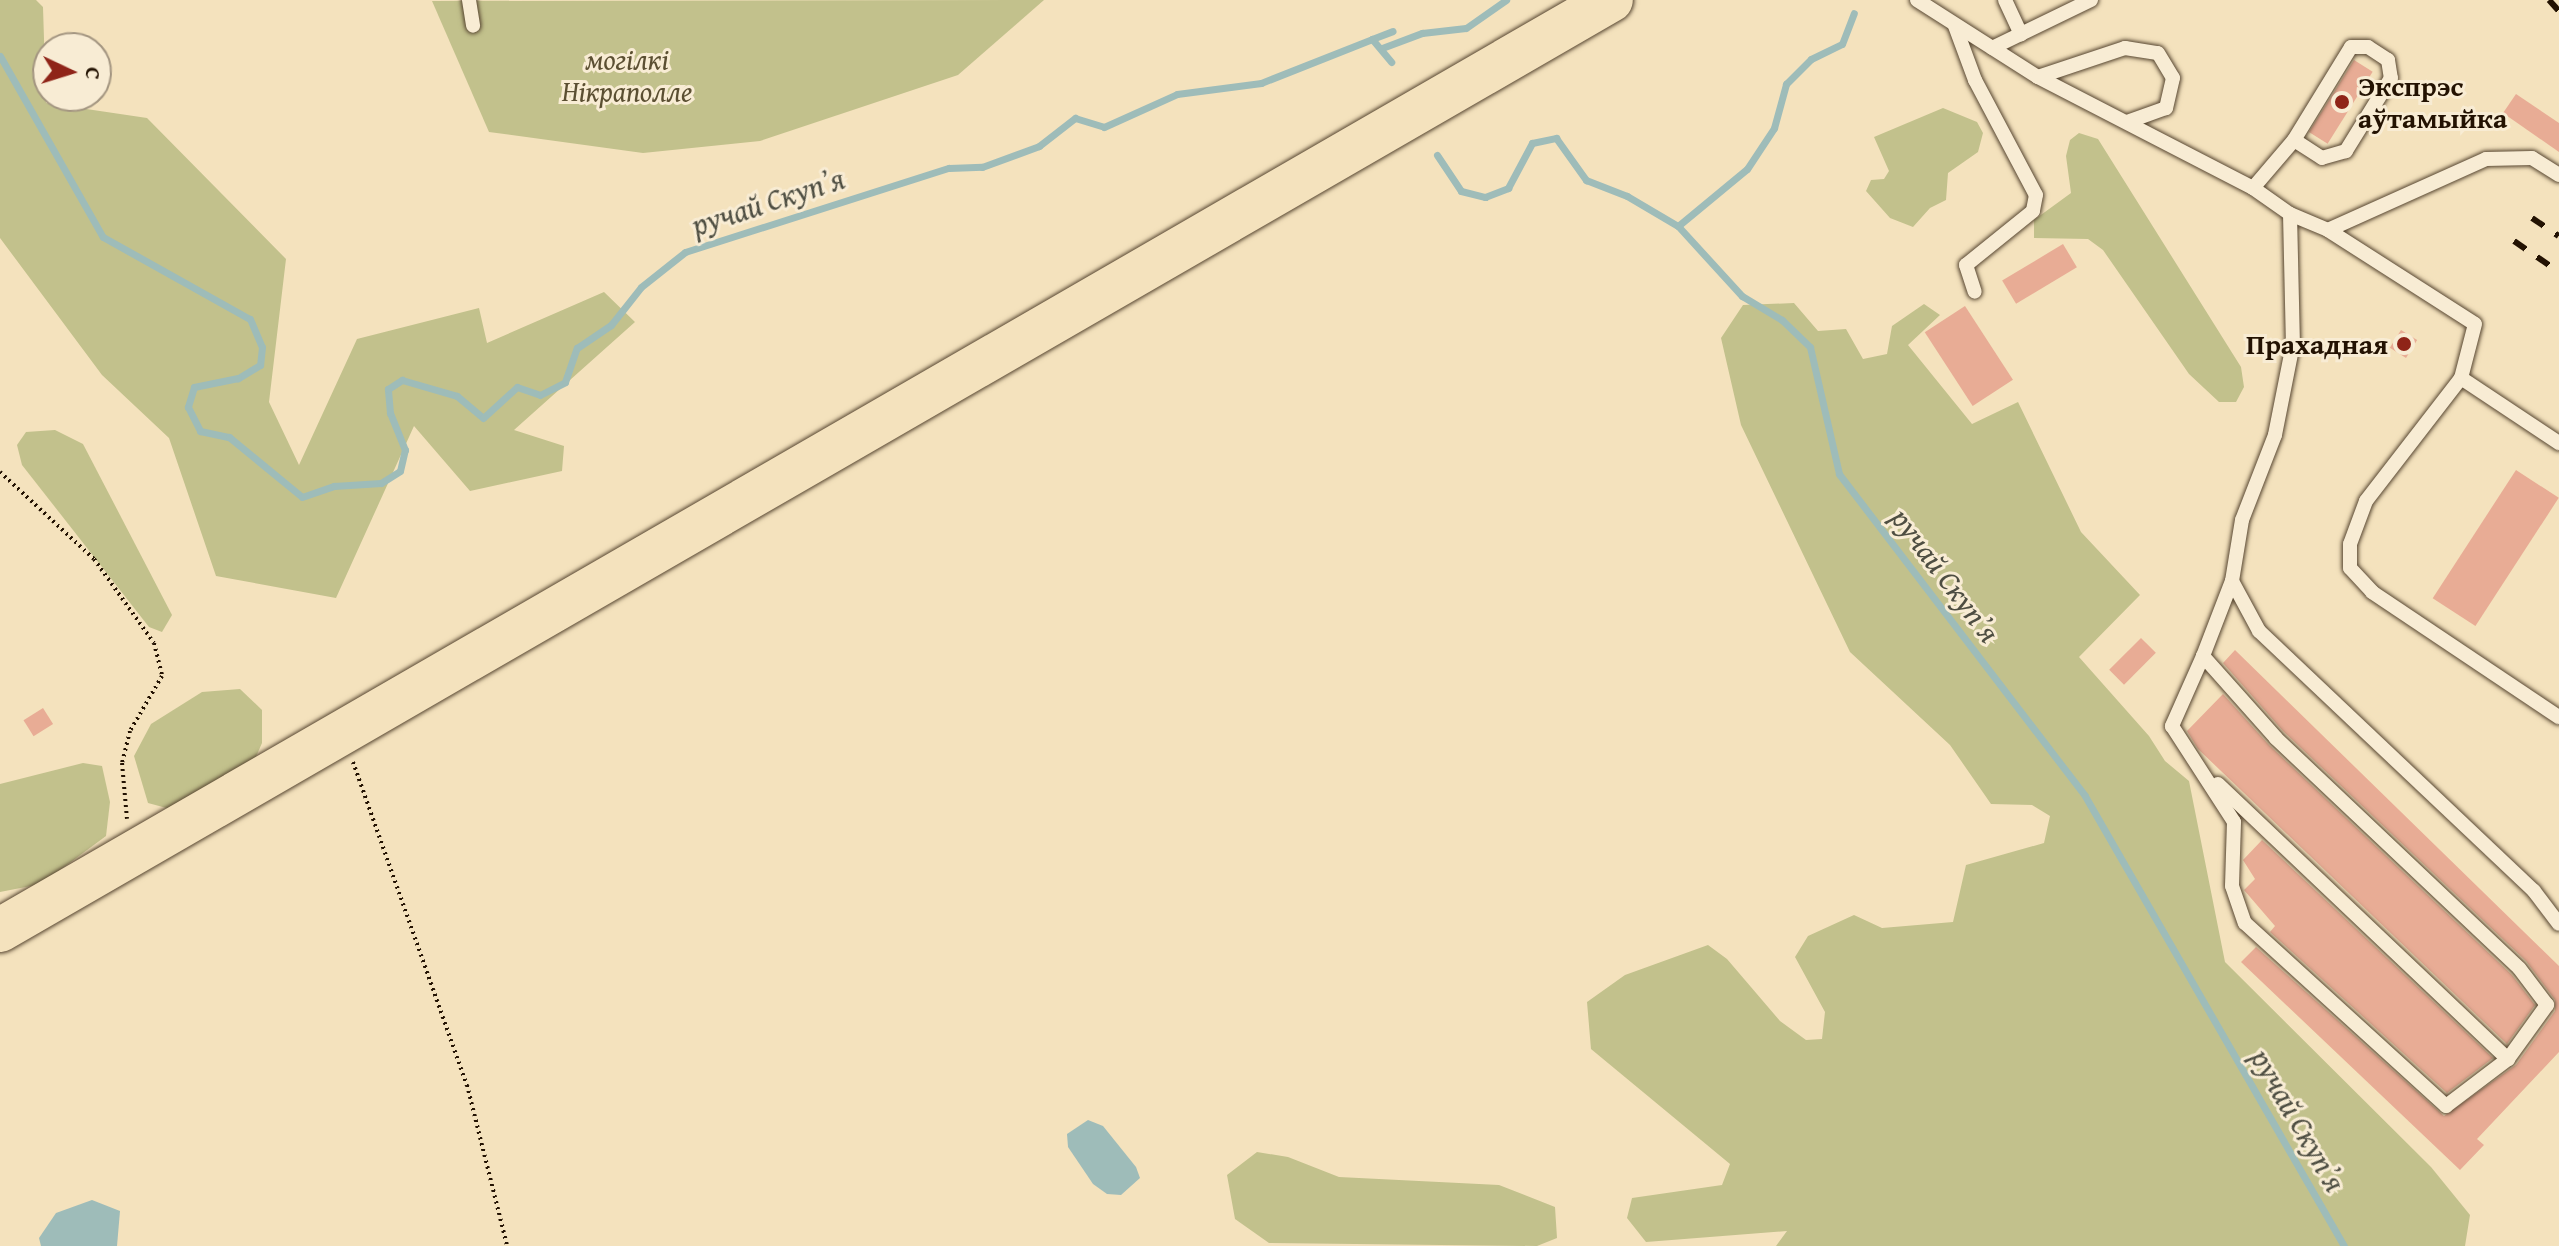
<!DOCTYPE html>
<meta charset="utf-8">
<style>
body{margin:0}
#map{position:relative;width:2559px;height:1246px;overflow:hidden;background:#f4e2bd;font-family:"Gentium Book Plus",serif}
div>[style]{position:absolute}
.green>*{inset:0;background:#c2c18c}
.water>*{inset:0;background:#9ebcb9}
.stream>*{height:7px;margin:-3.5px;padding:0 3.5px;transform-origin:3.5px;border-radius:3.5px;background:#9ebcb9}
.building>*{inset:0;background:#e8ac95;transform-origin:0 0}
.path>*{height:4px;margin-top:-2px;transform-origin:0;background:repeating-linear-gradient(90deg,#231202 0 2px,transparent 0 6px)}
.roads{filter:drop-shadow(0 0 2px #574631) drop-shadow(0 0 2px #574631)}
.lane>*{height:14px;margin:-7px;padding:0 7px;transform-origin:7px;border-radius:7px;background:#f8ecd4}
.primary>*{height:44px;margin:-22px;padding:0 22px;transform-origin:22px;border-radius:22px;background:#f4e2bd}
.rail>*{height:6px;margin-top:-3px;transform-origin:0;background:repeating-linear-gradient(90deg,#231202 0 14px,transparent 0 28px)}
.dots>*{width:22px;height:22px;translate:-50% -50%;box-sizing:border-box;border:4px solid #f8ecd4;border-radius:50%}
span{translate:-50% -50%;white-space:nowrap;text-align:center;line-height:1.15;-webkit-text-stroke:6px #f8ecd4;paint-order:stroke}
.park-label{font-size:28px;color:#5b4f32;font-style:italic}
.poi-label{font-size:28px;color:#231202;font-weight:700}
.left{translate:0 -50%;text-align:left}
.right{translate:-100% -50%;text-align:right}
.water-label{font-size:30px;color:#4e4e42;font-style:italic}
.north{position:absolute;left:32px;top:32px;width:80px;height:80px;box-sizing:border-box;background:#f8ecd4;border:2px solid #a39580;border-radius:50%;rotate:94deg;font-size:22px;font-weight:700;line-height:32px;text-align:center;color:#231202}
.north::after{content:'';display:block;margin:auto;width:28px;height:36px;background:#8f2418;clip-path:polygon(50% 0,100% 100%,50% 72%,0 100%)}
</style>
<div id="map">
<div class="green">
<i style="clip-path:polygon(0 0,36px 0,43px 7px,46px 103px,147px 118px,286px 259px,269px 402px,299px 465px,357px 339px,479px 308px,487px 343px,604px 292px,635px 322px,514px 430px,564px 446px,562px 471px,470px 491px,414px 426px,336px 598px,216px 576px,169px 438px,102px 375px,0 238px)"></i>
<i style="clip-path:polygon(1044px 0,958px 75px,760px 141px,643px 153px,489px 132px,432px 1px)"></i>
<i style="clip-path:polygon(1943px 108px,1977px 122px,1983px 133px,1978px 152px,1948px 173px,1946px 200px,1930px 208px,1913px 227px,1890px 218px,1866px 191px,1871px 180px,1884px 179px,1889px 171px,1874px 137px)"></i>
<i style="clip-path:polygon(2079px 133px,2098px 139px,2241px 367px,2244px 387px,2236px 402px,2219px 402px,2189px 374px,2103px 250px,2088px 239px,2034px 238px,2034px 220px,2071px 193px,2066px 156px,2070px 140px)"></i>
<i style="clip-path:polygon(1794px 303px,1818px 331px,1846px 329px,1863px 359px,1887px 354px,1892px 326px,1924px 304px,1940px 315px,1908px 345px,1972px 424px,2018px 402px,2081px 532px,2140px 595px,2079px 657px,2149px 736px,2165px 761px,2189px 781px,2225px 962px,2431px 1167px,2470px 1215px,2465px 1246px,1776px 1246px,1787px 1231px,1646px 1242px,1627px 1218px,1632px 1198px,1722px 1185px,1730px 1164px,1591px 1049px,1587px 1002px,1625px 975px,1708px 945px,1727px 959px,1780px 1021px,1806px 1040px,1822px 1039px,1825px 1012px,1795px 957px,1808px 936px,1854px 915px,1882px 928px,1953px 922px,1966px 865px,2044px 843px,2050px 816px,2032px 805px,1991px 804px,1950px 745px,1850px 652px,1741px 425px,1721px 338px,1743px 305px)"></i>
<i style="clip-path:polygon(55px 430px,83px 444px,172px 615px,162px 632px,149px 627px,22px 465px,17px 445px,26px 432px)"></i>
<i style="clip-path:polygon(240px 689px,262px 710px,262px 743px,251px 768px,174px 810px,148px 803px,134px 756px,151px 724px,202px 692px)"></i>
<i style="clip-path:polygon(83px 763px,102px 766px,110px 802px,106px 836px,41px 884px,0 892px,0 784px)"></i>
<i style="clip-path:polygon(1257px 1152px,1288px 1157px,1339px 1177px,1499px 1185px,1555px 1207px,1557px 1238px,1537px 1246px,1269px 1243px,1235px 1219px,1227px 1175px)"></i>
</div>
<div class="water">
<i style="clip-path:polygon(1088px 1120px,1103px 1126px,1136px 1167px,1140px 1178px,1121px 1195px,1107px 1194px,1093px 1184px,1068px 1147px,1067px 1134px)"></i>
<i style="clip-path:polygon(92px 1200px,120px 1211px,117px 1246px,41px 1246px,39px 1238px,56px 1213px)"></i>
</div>
<div class="stream">
<i style="left:1372px;top:39px;width:22px;rotate:-21deg"></i>
<i style="left:1382px;top:48px;width:43px;rotate:-20.6deg"></i>
<i style="left:1422px;top:33px;width:44px;rotate:-6.5deg"></i>
<i style="left:1466px;top:28px;width:49px;rotate:-35deg"></i>
<i style="left:0;top:56px;width:208px;rotate:60.4deg"></i>
<i style="left:103px;top:237px;width:168px;rotate:29.2deg"></i>
<i style="left:250px;top:319px;width:30px;rotate:67deg"></i>
<i style="left:262px;top:347px;width:18px;rotate:96deg"></i>
<i style="left:260px;top:365px;width:26px;rotate:149deg"></i>
<i style="left:238px;top:378px;width:45px;rotate:168.4deg"></i>
<i style="left:194px;top:387px;width:21px;rotate:107deg"></i>
<i style="left:188px;top:407px;width:27px;rotate:63deg"></i>
<i style="left:200px;top:431px;width:30px;rotate:12deg"></i>
<i style="left:229px;top:437px;width:94px;rotate:39.4deg"></i>
<i style="left:302px;top:497px;width:34px;rotate:-19deg"></i>
<i style="left:334px;top:486px;width:47px;rotate:-3.7deg"></i>
<i style="left:381px;top:483px;width:22px;rotate:-32deg"></i>
<i style="left:400px;top:471px;width:22px;rotate:-77deg"></i>
<i style="left:405px;top:450px;width:40px;rotate:-112deg"></i>
<i style="left:390px;top:413px;width:24px;rotate:-95deg"></i>
<i style="left:388px;top:389px;width:17px;rotate:-33deg"></i>
<i style="left:402px;top:380px;width:57px;rotate:16.2deg"></i>
<i style="left:457px;top:396px;width:34px;rotate:40deg"></i>
<i style="left:483px;top:418px;width:46px;rotate:-42.4deg"></i>
<i style="left:517px;top:387px;width:24px;rotate:19deg"></i>
<i style="left:540px;top:395px;width:28px;rotate:-27deg"></i>
<i style="left:565px;top:382px;width:36px;rotate:-71deg"></i>
<i style="left:577px;top:348px;width:41px;rotate:-34.1deg"></i>
<i style="left:611px;top:325px;width:48px;rotate:-51.7deg"></i>
<i style="left:641px;top:287px;width:56px;rotate:-38.5deg"></i>
<i style="left:685px;top:252px;width:277px;rotate:-17.7deg"></i>
<i style="left:949px;top:168px;width:33px;rotate:-2deg"></i>
<i style="left:982px;top:167px;width:61px;rotate:-20.2deg"></i>
<i style="left:1039px;top:146px;width:46px;rotate:-37.9deg"></i>
<i style="left:1075px;top:118px;width:30px;rotate:17deg"></i>
<i style="left:1104px;top:127px;width:80px;rotate:-24.3deg"></i>
<i style="left:1177px;top:94px;width:85px;rotate:-7.5deg"></i>
<i style="left:1261px;top:83px;width:119px;rotate:-21.6deg"></i>
<i style="left:1372px;top:39px;width:30px;rotate:50deg"></i>
<i style="left:1437px;top:155px;width:43px;rotate:56.3deg"></i>
<i style="left:1461px;top:191px;width:25px;rotate:14deg"></i>
<i style="left:1485px;top:197px;width:25px;rotate:-21deg"></i>
<i style="left:1508px;top:188px;width:51px;rotate:-61.9deg"></i>
<i style="left:1532px;top:143px;width:25px;rotate:-12deg"></i>
<i style="left:1556px;top:138px;width:52px;rotate:54.5deg"></i>
<i style="left:1586px;top:180px;width:44px;rotate:21.3deg"></i>
<i style="left:1627px;top:196px;width:59px;rotate:30.5deg"></i>
<i style="left:1678px;top:226px;width:95px;rotate:47.6deg"></i>
<i style="left:1742px;top:296px;width:47px;rotate:31deg"></i>
<i style="left:1782px;top:320px;width:39px;rotate:44deg"></i>
<i style="left:1810px;top:347px;width:130px;rotate:77.1deg"></i>
<i style="left:1839px;top:474px;width:405px;rotate:52.6deg"></i>
<i style="left:2085px;top:796px;width:519px;rotate:60.08deg"></i>
<i style="left:1678px;top:226px;width:89px;rotate:-39.6deg"></i>
<i style="left:1747px;top:169px;width:49px;rotate:-56.6deg"></i>
<i style="left:1774px;top:128px;width:46px;rotate:-74.7deg"></i>
<i style="left:1786px;top:84px;width:35px;rotate:-45deg"></i>
<i style="left:1811px;top:59px;width:34px;rotate:-26deg"></i>
<i style="left:1842px;top:44px;width:33px;rotate:-69deg"></i>
</div>
<div class="building">
<i style="left:2354px;top:60px;width:22px;height:85px;rotate:32deg"></i>
<i style="clip-path:polygon(2516px 94px,2559px 123px,2559px 152px,2503px 113px)"></i>
<i style="left:2063px;top:244px;width:27px;height:71px;rotate:59deg"></i>
<i style="left:1965px;top:306px;width:88px;height:48px;rotate:57deg"></i>
<i style="left:2401px;top:330px;width:19px;height:21px;rotate:32deg"></i>
<i style="left:2516px;top:470px;width:51px;height:153px;rotate:33deg"></i>
<i style="left:2141px;top:638px;width:21px;height:45px;rotate:45deg"></i>
<i style="clip-path:polygon(2235px 650px,2559px 966px,2559px 1052px,2477px 1139px,2484px 1145px,2460px 1170px,2241px 962px,2256px 947px,2444px 1116px,2516px 1065px,2555px 1011px,2555px 1000px,2526px 961px,2283px 731px,2223px 663px)"></i>
<i style="clip-path:polygon(2223px 694px,2269px 745px,2512px 975px,2535px 1005px,2507px 1044px,2198px 749px,2187px 731px)"></i>
<i style="left:43px;top:708px;width:19px;height:23px;rotate:58deg"></i>
<i style="clip-path:polygon(2262px 840px,2493px 1058px,2447px 1093px,2270px 932px,2275px 926px,2244px 890px,2255px 879px,2243px 860px)"></i>
</div>
<div class="path">
<i style="left:0;top:472px;width:128px;rotate:42.8deg"></i>
<i style="left:94px;top:559px;width:103px;rotate:54.5deg"></i>
<i style="left:154px;top:643px;width:34px;rotate:76deg"></i>
<i style="left:162px;top:676px;width:64px;rotate:120.2deg"></i>
<i style="left:130px;top:731px;width:33px;rotate:104deg"></i>
<i style="left:122px;top:763px;width:56px;rotate:84.9deg"></i>
<i style="left:353px;top:762px;width:343px;rotate:70.6deg"></i>
<i style="left:467px;top:1085px;width:166px;rotate:76deg"></i>
</div>
<div class="roads">
<div class="lane">
<i style="left:469px;top:0;width:26px;rotate:81deg"></i>
<i style="left:1917px;top:0;width:143px;rotate:32.5deg"></i>
<i style="left:2038px;top:77px;width:242px;rotate:27.3deg"></i>
<i style="left:2253px;top:188px;width:45px;rotate:35.1deg"></i>
<i style="left:2290px;top:214px;width:130px;rotate:88.7deg"></i>
<i style="left:2293px;top:344px;width:93px;rotate:101.2deg"></i>
<i style="left:2275px;top:435px;width:91px;rotate:111.2deg"></i>
<i style="left:2242px;top:520px;width:62px;rotate:99.3deg"></i>
<i style="left:2232px;top:581px;width:57px;rotate:61.6deg"></i>
<i style="left:2259px;top:631px;width:378px;rotate:43.4deg"></i>
<i style="left:2534px;top:891px;width:41px;rotate:52.9deg"></i>
<i style="left:2005px;top:0;width:38px;rotate:65deg"></i>
<i style="left:1955px;top:26px;width:58px;rotate:69.7deg"></i>
<i style="left:1975px;top:80px;width:130px;rotate:62.1deg"></i>
<i style="left:2036px;top:195px;width:16px;rotate:101deg"></i>
<i style="left:2033px;top:211px;width:86px;rotate:141.1deg"></i>
<i style="left:1966px;top:265px;width:28px;rotate:72deg"></i>
<i style="left:1992px;top:48px;width:110px;rotate:-25.9deg"></i>
<i style="left:2038px;top:77px;width:92px;rotate:-18.4deg"></i>
<i style="left:2125px;top:48px;width:33px;rotate:9deg"></i>
<i style="left:2158px;top:53px;width:29px;rotate:59deg"></i>
<i style="left:2173px;top:78px;width:31px;rotate:103deg"></i>
<i style="left:2166px;top:108px;width:41px;rotate:160.3deg"></i>
<i style="left:2253px;top:188px;width:63px;rotate:-49.5deg"></i>
<i style="left:2294px;top:140px;width:109px;rotate:-58.5deg"></i>
<i style="left:2351px;top:47px;width:17px"></i>
<i style="left:2368px;top:47px;width:24px;rotate:33deg"></i>
<i style="left:2388px;top:60px;width:18px;rotate:81deg"></i>
<i style="left:2391px;top:78px;width:86px;rotate:121.7deg"></i>
<i style="left:2346px;top:151px;width:25px;rotate:164deg"></i>
<i style="left:2322px;top:158px;width:33px;rotate:-147deg"></i>
<i style="left:2290px;top:214px;width:41px;rotate:22.8deg"></i>
<i style="left:2328px;top:230px;width:174px;rotate:32.6deg"></i>
<i style="left:2475px;top:324px;width:56px;rotate:104.5deg"></i>
<i style="left:2461px;top:378px;width:155px;rotate:127.7deg"></i>
<i style="left:2366px;top:501px;width:46px;rotate:110.4deg"></i>
<i style="left:2350px;top:544px;width:24px;rotate:90deg"></i>
<i style="left:2350px;top:568px;width:33px;rotate:47deg"></i>
<i style="left:2372px;top:592px;width:225px;rotate:33.8deg"></i>
<i style="left:2328px;top:230px;width:173px;rotate:-24.2deg"></i>
<i style="left:2486px;top:159px;width:46px;rotate:-1.2deg"></i>
<i style="left:2532px;top:158px;width:32px;rotate:32deg"></i>
<i style="left:2461px;top:378px;width:118px;rotate:33.6deg"></i>
<i style="left:2203px;top:656px;width:77px;rotate:113.9deg"></i>
<i style="left:2172px;top:726px;width:114px;rotate:57.1deg"></i>
<i style="left:2234px;top:822px;width:64px;rotate:91.8deg"></i>
<i style="left:2232px;top:886px;width:39px;rotate:71deg"></i>
<i style="left:2245px;top:923px;width:272px;rotate:42.3deg"></i>
<i style="left:2446px;top:1106px;width:78px;rotate:-37.2deg"></i>
<i style="left:2508px;top:1059px;width:67px;rotate:-54.2deg"></i>
<i style="left:2547px;top:1005px;width:46px;rotate:-127.1deg"></i>
<i style="left:2519px;top:968px;width:335px;rotate:-136.6deg"></i>
<i style="left:2276px;top:738px;width:110px;rotate:-131.7deg"></i>
<i style="left:2203px;top:656px;width:80px;rotate:-68.9deg"></i>
<i style="left:2218px;top:784px;width:400px;rotate:43.5deg"></i>
</div>
<div class="primary">
<i style="left:0;top:930px;width:1860px;rotate:-30deg"></i>
</div>
</div>
<div class="rail">
<i style="left:2549px;top:0;width:15px;rotate:48deg"></i>
<i style="left:2532px;top:218px;width:32px;rotate:34deg"></i>
<i style="left:2514px;top:241px;width:55px;rotate:34.6deg"></i>
</div>
<div class="dots">
<i style="left:2342px;top:102px;background:#8f2418"></i>
<i style="left:2404px;top:344px;background:#8f2418"></i>
</div>
<div class="park-label">
<span style="left:627px;top:75px">могілкі<br>Нікраполле</span>
</div>
<div class="poi-label">
<span class="left" style="left:2358px;top:102px">Экспрэс<br>аўтамыйка</span>
<span class="right" style="left:2388px;top:344px">Прахадная</span>
</div>
<div class="water-label">
<span style="left:768px;top:201px;rotate:-18deg">ручай Скупʼя</span>
<span style="left:1946px;top:575px;rotate:53deg">ручай Скупʼя</span>
<span style="left:2299px;top:1120px;rotate:60deg">ручай Скупʼя</span>
</div>
<div class="north">С</div>
</div>
